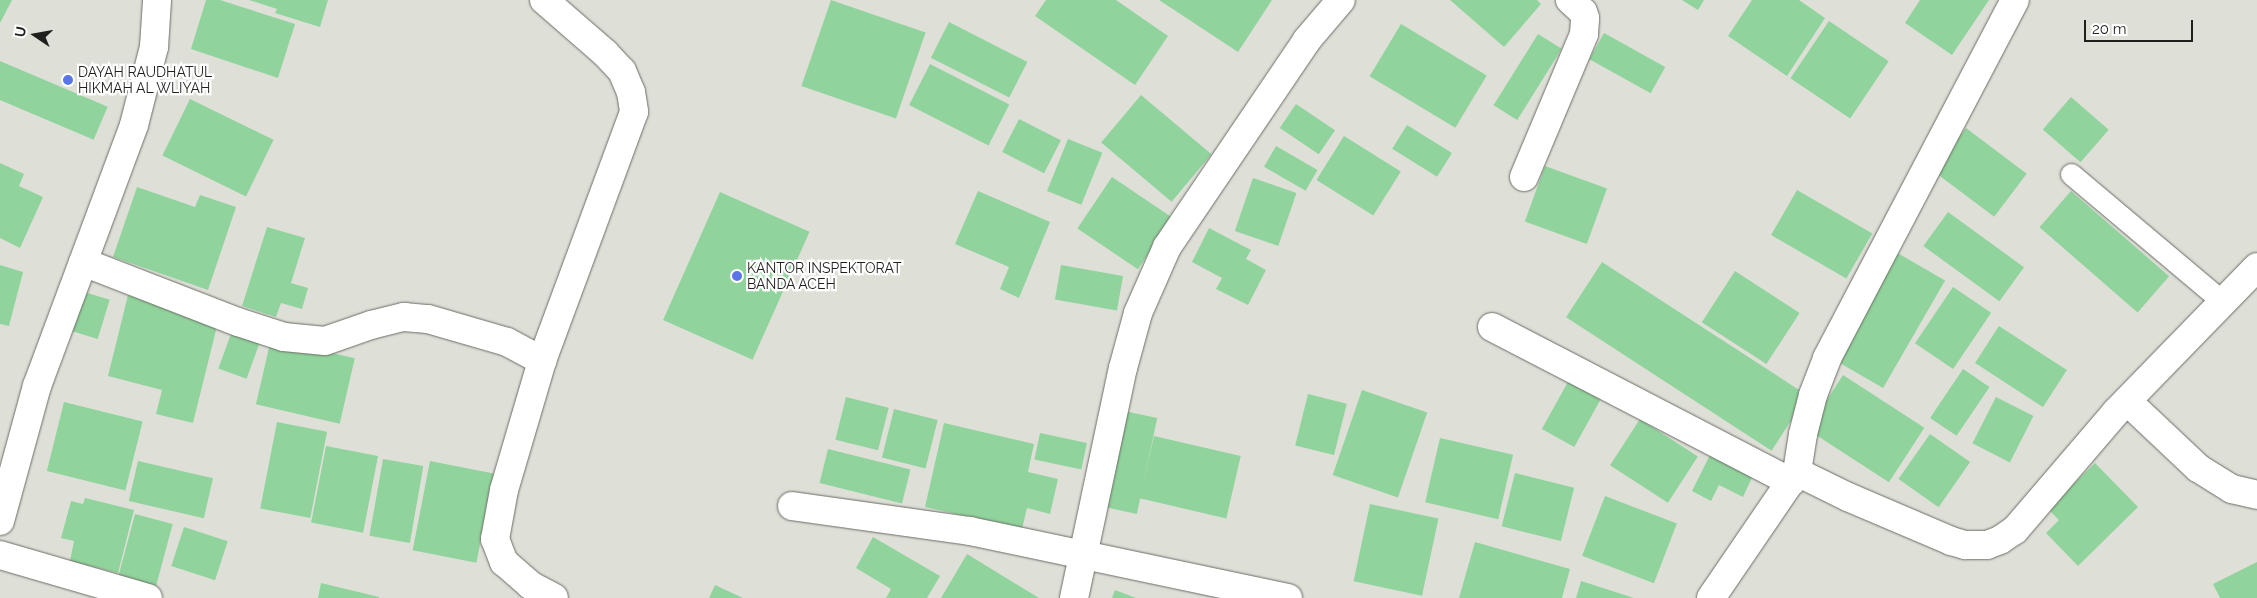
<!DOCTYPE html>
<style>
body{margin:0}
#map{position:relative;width:2257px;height:598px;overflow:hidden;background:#dee0d8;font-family:Raleway,sans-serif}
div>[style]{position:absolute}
.building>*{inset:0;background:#91d39c;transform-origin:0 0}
.roads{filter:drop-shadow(0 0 1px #6b6d65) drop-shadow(0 0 1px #6b6d65)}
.lane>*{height:21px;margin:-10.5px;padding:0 10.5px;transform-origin:10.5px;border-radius:10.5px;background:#fff}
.street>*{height:28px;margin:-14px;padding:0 14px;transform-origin:14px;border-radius:14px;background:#fff}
.dots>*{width:14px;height:14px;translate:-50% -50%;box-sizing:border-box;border:2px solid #fff;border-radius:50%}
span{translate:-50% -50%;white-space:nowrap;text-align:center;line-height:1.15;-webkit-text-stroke:4.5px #fff;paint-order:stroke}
.poi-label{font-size:14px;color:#1f201d}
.left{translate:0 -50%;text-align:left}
.north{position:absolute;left:10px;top:10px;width:50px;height:50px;-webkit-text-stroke:4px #fff;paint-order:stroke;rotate:282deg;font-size:14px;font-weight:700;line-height:20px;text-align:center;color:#1f201d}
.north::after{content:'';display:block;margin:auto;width:18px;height:22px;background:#1f201d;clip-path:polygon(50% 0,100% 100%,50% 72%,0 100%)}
.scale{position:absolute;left:2084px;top:20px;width:109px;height:22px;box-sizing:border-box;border:2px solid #1f201d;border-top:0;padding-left:6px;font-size:15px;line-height:18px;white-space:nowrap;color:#1f201d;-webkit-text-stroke:4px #fff;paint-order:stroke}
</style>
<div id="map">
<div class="building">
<i style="clip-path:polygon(0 0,12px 0,0 23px)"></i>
<i style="clip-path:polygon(206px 0,220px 0,295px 24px,278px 78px,191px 49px)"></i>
<i style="clip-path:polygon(249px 0,328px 0,320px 27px,275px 13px,277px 9px)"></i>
<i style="left:831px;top:0;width:100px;height:91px;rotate:19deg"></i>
<i style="clip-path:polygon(1046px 0,1116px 0,1168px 36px,1135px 85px,1035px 16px)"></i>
<i style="clip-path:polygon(1159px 0,1272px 0,1238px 52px)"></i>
<i style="clip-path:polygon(1450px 0,1537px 0,1541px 4px,1504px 47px)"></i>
<i style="clip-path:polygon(1682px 0,1704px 0,1698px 10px)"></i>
<i style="clip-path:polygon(1752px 0,1799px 0,1825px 18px,1787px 76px,1728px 36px)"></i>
<i style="clip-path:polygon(1920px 0,1989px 0,1952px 55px,1905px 23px)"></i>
<i style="left:1829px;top:21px;width:72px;height:69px;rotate:34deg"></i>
<i style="left:949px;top:22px;width:88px;height:40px;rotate:27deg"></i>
<i style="left:1401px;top:24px;width:100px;height:61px;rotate:31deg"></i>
<i style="left:1604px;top:33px;width:70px;height:30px;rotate:29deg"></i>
<i style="left:1538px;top:34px;width:28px;height:84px;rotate:32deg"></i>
<i style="left:0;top:61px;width:117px;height:36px;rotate:23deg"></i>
<i style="left:930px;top:64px;width:89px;height:46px;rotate:27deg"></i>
<i style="left:1141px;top:95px;width:92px;height:62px;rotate:40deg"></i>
<i style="left:2071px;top:97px;width:50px;height:43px;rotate:41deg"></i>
<i style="left:190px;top:99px;width:93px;height:63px;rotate:26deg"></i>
<i style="left:1296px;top:104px;width:47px;height:29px;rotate:34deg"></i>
<i style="left:1019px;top:119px;width:47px;height:37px;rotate:27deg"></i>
<i style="left:1407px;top:125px;width:53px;height:28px;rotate:32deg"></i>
<i style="left:1966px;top:128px;width:76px;height:54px;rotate:37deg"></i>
<i style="left:1344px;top:136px;width:67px;height:52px;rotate:32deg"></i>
<i style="left:1068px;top:139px;width:37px;height:56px;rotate:22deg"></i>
<i style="left:1276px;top:146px;width:48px;height:24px;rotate:30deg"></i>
<i style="clip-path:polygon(0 163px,24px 174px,19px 186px,43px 197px,20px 248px,0 238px)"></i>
<i style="left:1545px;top:166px;width:66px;height:59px;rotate:20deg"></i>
<i style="left:1112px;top:177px;width:73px;height:62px;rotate:34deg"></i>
<i style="left:1253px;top:178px;width:46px;height:56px;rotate:19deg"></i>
<i style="clip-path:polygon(137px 187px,195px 207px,200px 195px,236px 207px,208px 290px,113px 257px)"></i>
<i style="left:1797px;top:190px;width:87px;height:52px;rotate:30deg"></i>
<i style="clip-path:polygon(978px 191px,1050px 222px,1019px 298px,1000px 289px,1009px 267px,955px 244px)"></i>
<i style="left:2071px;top:191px;width:130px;height:48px;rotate:41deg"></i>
<i style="left:720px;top:192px;width:98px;height:140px;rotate:24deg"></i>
<i style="left:1948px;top:212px;width:94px;height:42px;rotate:36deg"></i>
<i style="clip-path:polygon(267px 227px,305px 238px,291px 283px,308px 288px,302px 309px,281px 303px,276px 317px,242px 306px)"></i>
<i style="clip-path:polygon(1209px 228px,1251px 250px,1246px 259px,1266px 270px,1248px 305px,1216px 289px,1222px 278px,1192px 262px)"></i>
<i style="left:1894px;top:251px;width:59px;height:124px;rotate:30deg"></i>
<i style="left:1602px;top:262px;width:245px;height:66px;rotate:33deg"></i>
<i style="clip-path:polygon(0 265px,23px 272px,9px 326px,0 324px)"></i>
<i style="left:1061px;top:265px;width:63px;height:35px;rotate:10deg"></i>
<i style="left:1735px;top:271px;width:77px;height:61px;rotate:33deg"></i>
<i style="left:1953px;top:287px;width:46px;height:68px;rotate:34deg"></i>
<i style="left:81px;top:291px;width:30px;height:41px;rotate:17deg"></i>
<i style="clip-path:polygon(128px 295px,219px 318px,193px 423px,156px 414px,162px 390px,108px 376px)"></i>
<i style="left:1999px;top:326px;width:81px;height:44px;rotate:33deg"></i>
<i style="left:232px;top:331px;width:30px;height:40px;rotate:20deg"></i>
<i style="left:271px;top:339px;width:86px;height:67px;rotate:13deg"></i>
<i style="left:1963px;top:369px;width:32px;height:59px;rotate:34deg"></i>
<i style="left:1843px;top:375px;width:97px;height:65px;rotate:33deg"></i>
<i style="left:1569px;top:380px;width:37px;height:56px;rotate:29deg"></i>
<i style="left:1362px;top:390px;width:69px;height:90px;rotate:19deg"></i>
<i style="left:1308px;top:394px;width:40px;height:53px;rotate:14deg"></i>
<i style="left:846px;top:397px;width:44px;height:44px;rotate:14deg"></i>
<i style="left:1996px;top:397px;width:42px;height:52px;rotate:27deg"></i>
<i style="left:64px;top:402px;width:81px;height:71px;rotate:14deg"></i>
<i style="left:894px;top:409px;width:45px;height:50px;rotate:14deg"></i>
<i style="left:1124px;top:411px;width:34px;height:98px;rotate:12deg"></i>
<i style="left:1640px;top:419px;width:69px;height:55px;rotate:33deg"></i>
<i style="left:277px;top:422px;width:51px;height:88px;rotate:11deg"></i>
<i style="clip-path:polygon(944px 423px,1034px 444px,1028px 472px,1058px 479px,1050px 514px,1027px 508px,1022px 529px,925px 507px)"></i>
<i style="left:1040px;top:433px;width:48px;height:27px;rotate:12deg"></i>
<i style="left:1930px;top:434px;width:49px;height:55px;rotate:35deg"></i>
<i style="left:1154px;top:436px;width:89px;height:64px;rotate:13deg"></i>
<i style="left:1440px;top:438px;width:75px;height:66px;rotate:13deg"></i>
<i style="left:326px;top:446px;width:53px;height:78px;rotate:11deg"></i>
<i style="clip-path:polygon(1714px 447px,1756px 469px,1743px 497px,1719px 485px,1711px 501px,1692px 491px)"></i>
<i style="left:828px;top:449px;width:85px;height:35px;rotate:14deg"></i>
<i style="left:383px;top:459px;width:41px;height:78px;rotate:10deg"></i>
<i style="left:138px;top:461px;width:77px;height:41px;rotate:13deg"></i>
<i style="left:430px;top:461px;width:65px;height:91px;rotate:11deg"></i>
<i style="clip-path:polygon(2095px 463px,2138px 507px,2078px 566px,2046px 533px,2059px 520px,2048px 509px)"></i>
<i style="left:1515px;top:473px;width:61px;height:55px;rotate:14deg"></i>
<i style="left:1605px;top:496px;width:77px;height:64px;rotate:21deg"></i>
<i style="clip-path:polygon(85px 498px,134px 510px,118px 573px,70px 561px,74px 541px,61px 538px,71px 501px,83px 504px)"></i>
<i style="left:1370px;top:504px;width:70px;height:79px;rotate:12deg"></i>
<i style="left:135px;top:514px;width:39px;height:66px;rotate:15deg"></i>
<i style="left:184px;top:527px;width:46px;height:41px;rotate:18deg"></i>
<i style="clip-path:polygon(873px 537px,940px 576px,927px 598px,886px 598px,891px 589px,856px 568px)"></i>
<i style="clip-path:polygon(1475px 542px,1570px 569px,1562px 598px,1459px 598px)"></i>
<i style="clip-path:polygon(967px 554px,1039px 598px,941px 598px)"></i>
<i style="clip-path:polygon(2257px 562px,2257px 598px,2220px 598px,2213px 584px)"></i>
<i style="clip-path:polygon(1581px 581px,1634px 598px,1576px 598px)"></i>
<i style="clip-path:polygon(321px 583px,379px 597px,379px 598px,318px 598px)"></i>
<i style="clip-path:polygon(715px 585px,743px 598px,709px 598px)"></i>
<i style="clip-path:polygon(1115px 590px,1136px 598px,1112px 598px)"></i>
</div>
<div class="roads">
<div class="lane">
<i style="left:2071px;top:174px;width:200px;rotate:40.1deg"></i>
</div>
<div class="street">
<i style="left:544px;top:0;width:81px;rotate:41deg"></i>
<i style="left:605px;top:53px;width:25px;rotate:47deg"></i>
<i style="left:622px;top:71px;width:23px;rotate:67deg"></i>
<i style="left:631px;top:92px;width:20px;rotate:81deg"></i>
<i style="left:634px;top:112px;width:265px;rotate:110.3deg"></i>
<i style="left:542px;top:361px;width:134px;rotate:106.4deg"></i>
<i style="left:504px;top:490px;width:50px;rotate:100.4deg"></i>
<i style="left:495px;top:539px;width:25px;rotate:69deg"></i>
<i style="left:504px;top:562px;width:35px;rotate:41deg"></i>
<i style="left:530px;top:585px;width:27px;rotate:28deg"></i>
<i style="left:1524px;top:177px;width:155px;rotate:-67.2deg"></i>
<i style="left:1584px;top:34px;width:16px;rotate:-86deg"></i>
<i style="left:1585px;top:18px;width:6px;rotate:-108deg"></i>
<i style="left:1583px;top:12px;width:18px;rotate:-137deg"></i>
<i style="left:83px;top:262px;width:166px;rotate:21.2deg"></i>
<i style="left:238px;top:322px;width:48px;rotate:18.1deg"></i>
<i style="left:284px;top:337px;width:41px;rotate:5.6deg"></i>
<i style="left:325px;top:341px;width:49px;rotate:-19.2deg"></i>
<i style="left:371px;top:325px;width:34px;rotate:-14deg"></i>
<i style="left:404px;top:317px;width:24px;rotate:5deg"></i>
<i style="left:428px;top:319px;width:82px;rotate:16.2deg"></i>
<i style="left:507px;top:342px;width:40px;rotate:28deg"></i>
<i style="left:1492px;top:327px;width:337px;rotate:27.4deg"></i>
<i style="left:2127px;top:401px;width:98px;rotate:43.3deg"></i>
<i style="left:2198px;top:468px;width:40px;rotate:32deg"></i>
<i style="left:2232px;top:489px;width:26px;rotate:13deg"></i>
<i style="left:1797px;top:472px;width:38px;rotate:-81deg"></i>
<i style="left:1803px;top:434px;width:40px;rotate:-75.6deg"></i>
<i style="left:1813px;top:395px;width:40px;rotate:-69deg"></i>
<i style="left:1827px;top:358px;width:404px;rotate:-62.3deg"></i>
<i style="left:792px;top:506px;width:180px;rotate:8deg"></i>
<i style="left:970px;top:531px;width:325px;rotate:11.9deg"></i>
<i style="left:0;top:521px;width:140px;rotate:-74.7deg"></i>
<i style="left:37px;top:386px;width:278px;rotate:-69.6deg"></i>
<i style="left:134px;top:125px;width:81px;rotate:-75.6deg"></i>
<i style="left:154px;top:47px;width:47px;rotate:-86.3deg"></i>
<i style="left:0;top:555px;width:154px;rotate:16.2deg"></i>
<i style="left:1074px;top:598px;width:235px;rotate:-78deg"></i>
<i style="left:1123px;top:368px;width:57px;rotate:-74.7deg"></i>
<i style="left:1138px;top:313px;width:72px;rotate:-66.3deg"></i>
<i style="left:1167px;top:247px;width:250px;rotate:-55.9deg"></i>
<i style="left:1307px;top:40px;width:52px;rotate:-49.6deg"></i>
<i style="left:1711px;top:598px;width:153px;rotate:-55.7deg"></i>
<i style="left:1797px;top:472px;width:57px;rotate:26.1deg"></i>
<i style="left:1848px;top:497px;width:112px;rotate:23.1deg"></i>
<i style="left:1951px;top:541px;width:15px;rotate:16deg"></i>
<i style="left:1965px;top:545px;width:22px"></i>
<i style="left:1987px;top:545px;width:14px;rotate:-21deg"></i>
<i style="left:2000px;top:540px;width:18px;rotate:-34deg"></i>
<i style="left:2015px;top:530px;width:155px;rotate:-49.4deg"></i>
<i style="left:2116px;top:412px;width:202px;rotate:-45.8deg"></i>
</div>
</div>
<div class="dots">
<i style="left:68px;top:80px;background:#5a74ea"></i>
<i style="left:737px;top:276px;background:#5a74ea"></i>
</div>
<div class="poi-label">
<span class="left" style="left:78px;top:80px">DAYAH RAUDHATUL<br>HIKMAH AL WLIYAH</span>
<span class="left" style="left:747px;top:276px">KANTOR INSPEKTORAT<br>BANDA ACEH</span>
</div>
<div class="north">U</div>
<div class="scale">20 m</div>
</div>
